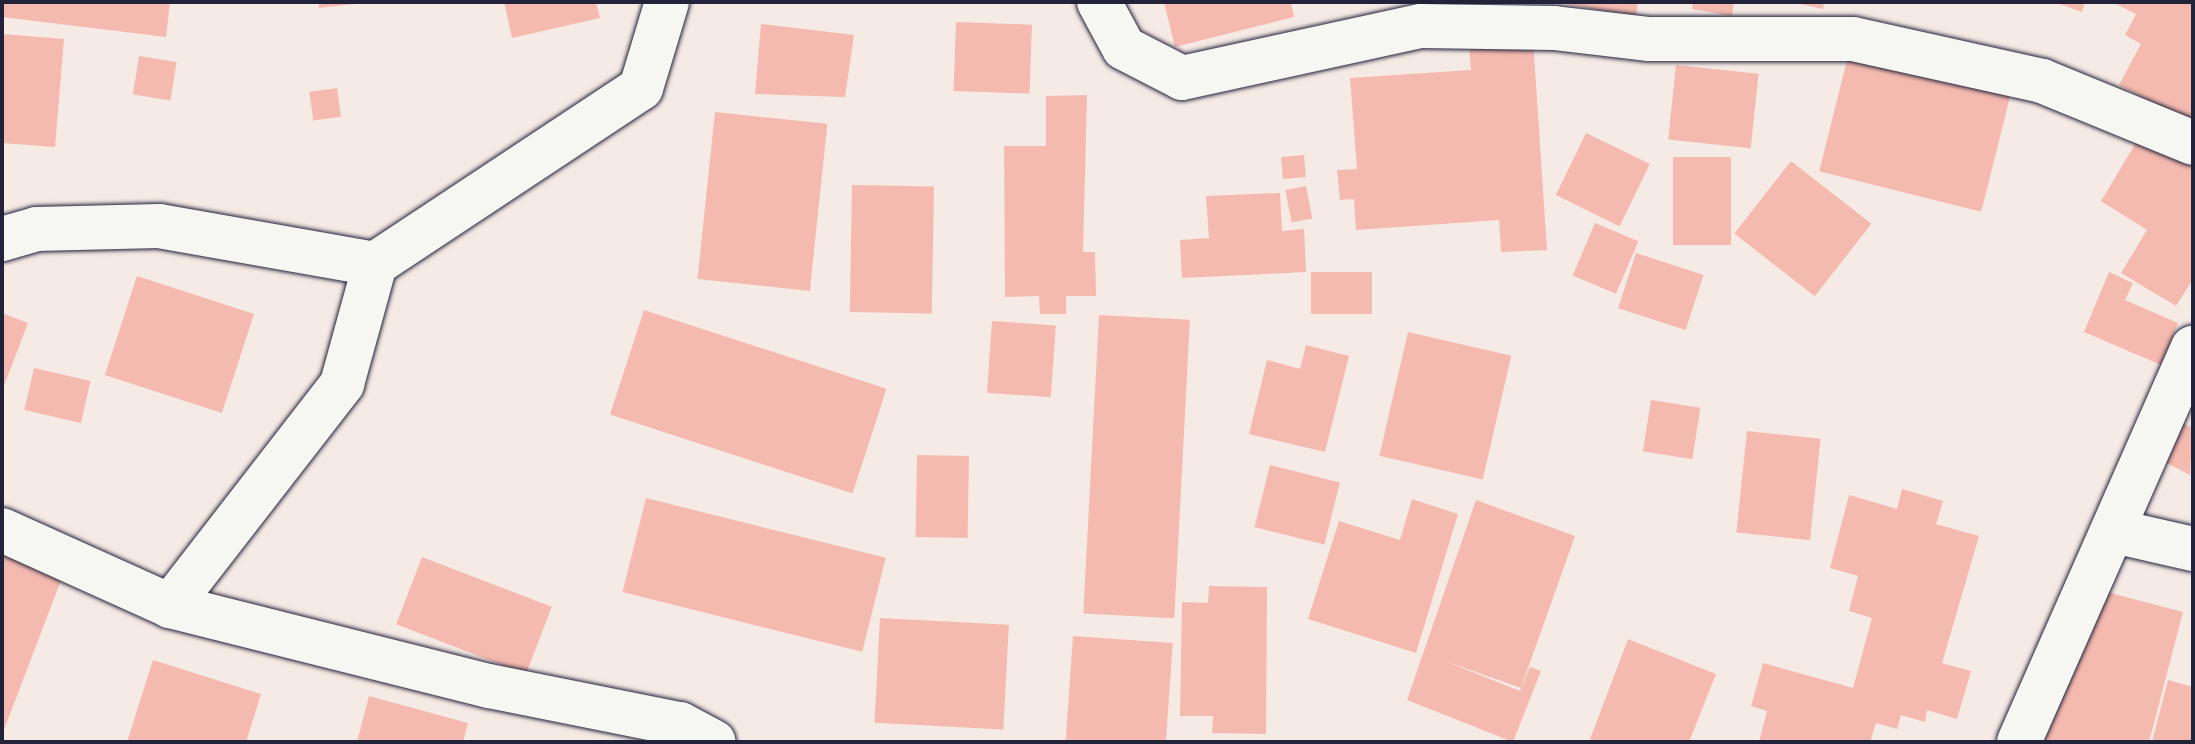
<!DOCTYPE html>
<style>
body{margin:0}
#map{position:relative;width:2195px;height:744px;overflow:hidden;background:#f6eae5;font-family:Mali,sans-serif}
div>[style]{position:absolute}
.building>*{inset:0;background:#f5baaf;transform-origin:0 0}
.roads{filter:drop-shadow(0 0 2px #22223b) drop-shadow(0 0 2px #22223b)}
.street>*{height:44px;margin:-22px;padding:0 22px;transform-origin:22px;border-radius:22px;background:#f6f6f2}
span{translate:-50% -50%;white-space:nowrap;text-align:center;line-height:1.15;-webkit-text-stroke:6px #f6f6f2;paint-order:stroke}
.frame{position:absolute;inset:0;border:4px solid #22223b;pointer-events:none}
</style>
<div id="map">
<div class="building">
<i style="clip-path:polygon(2px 2px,170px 2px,166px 37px,2px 17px)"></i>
<i style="clip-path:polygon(319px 2px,355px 2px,355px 4px,319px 8px)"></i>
<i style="clip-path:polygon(504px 2px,596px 2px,600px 18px,512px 38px)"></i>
<i style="clip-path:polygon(1164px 2px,1291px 2px,1294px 17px,1175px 47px)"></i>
<i style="clip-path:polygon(1554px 2px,1638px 2px,1636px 16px)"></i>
<i style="clip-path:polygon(1693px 2px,1734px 2px,1732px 16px,1692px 9px)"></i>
<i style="clip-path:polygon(1791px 2px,1824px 2px,1823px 9px)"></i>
<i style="clip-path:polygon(2054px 2px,2085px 2px,2082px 12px)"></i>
<i style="clip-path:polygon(2112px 2px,2193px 2px,2193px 124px,2119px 85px,2141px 44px,2125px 35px,2136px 14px)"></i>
<i style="left:956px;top:22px;width:76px;height:69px;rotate:2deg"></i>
<i style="clip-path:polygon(761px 24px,854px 35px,845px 97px,755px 94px)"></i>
<i style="clip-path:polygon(2px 34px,64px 39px,55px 147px,2px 143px)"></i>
<i style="clip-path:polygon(1533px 39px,1547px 250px,1501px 252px,1499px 220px,1356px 230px,1354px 199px,1340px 200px,1337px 170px,1357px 169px,1350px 78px,1471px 70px,1469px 43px)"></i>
<i style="left:1849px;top:52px;width:167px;height:123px;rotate:14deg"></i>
<i style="left:139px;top:56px;width:38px;height:39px;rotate:9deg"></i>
<i style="left:1676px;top:65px;width:83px;height:75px;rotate:6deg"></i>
<i style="left:337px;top:88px;width:29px;height:28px;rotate:82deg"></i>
<i style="clip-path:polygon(1087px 95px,1083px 252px,1095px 252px,1096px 296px,1066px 296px,1066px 314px,1040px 314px,1039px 296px,1005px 297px,1004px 146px,1046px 146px,1046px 96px)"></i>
<i style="left:715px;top:112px;width:113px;height:168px;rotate:6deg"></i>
<i style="clip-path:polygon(2143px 131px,2193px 162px,2193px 279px,2176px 306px,2121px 273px,2147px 230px,2101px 201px)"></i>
<i style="left:1586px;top:133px;width:71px;height:69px;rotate:26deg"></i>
<i style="left:1304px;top:155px;width:22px;height:23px;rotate:85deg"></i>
<i style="left:1673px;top:157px;width:58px;height:88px"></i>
<i style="left:1791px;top:161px;width:102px;height:92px;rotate:38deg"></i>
<i style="left:852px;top:185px;width:82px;height:127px;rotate:1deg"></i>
<i style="left:1306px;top:186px;width:33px;height:21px;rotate:79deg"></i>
<i style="clip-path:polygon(1280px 193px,1282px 231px,1304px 229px,1306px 272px,1182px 278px,1180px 240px,1209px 238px,1206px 196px)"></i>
<i style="left:1595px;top:223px;width:47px;height:57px;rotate:23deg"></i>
<i style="left:1636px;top:253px;width:71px;height:58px;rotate:18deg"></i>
<i style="left:1311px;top:272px;width:61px;height:42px"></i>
<i style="clip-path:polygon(2109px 272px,2133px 283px,2125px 300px,2178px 323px,2161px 365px,2084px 332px)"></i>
<i style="left:137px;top:276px;width:123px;height:104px;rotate:18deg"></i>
<i style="left:644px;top:310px;width:255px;height:110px;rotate:18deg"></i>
<i style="clip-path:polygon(2px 313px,28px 323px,2px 391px)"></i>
<i style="left:1099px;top:315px;width:91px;height:299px;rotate:3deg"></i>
<i style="left:992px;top:321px;width:64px;height:72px;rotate:4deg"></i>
<i style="left:1408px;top:332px;width:106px;height:127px;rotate:13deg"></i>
<i style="clip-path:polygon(1306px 345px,1349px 356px,1325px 452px,1249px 434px,1267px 360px,1300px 369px)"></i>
<i style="left:34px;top:368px;width:58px;height:43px;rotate:13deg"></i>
<i style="left:1651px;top:400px;width:50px;height:52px;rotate:9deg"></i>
<i style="clip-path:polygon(2178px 421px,2193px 428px,2190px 475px,2159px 459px)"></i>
<i style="left:1747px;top:431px;width:74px;height:102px;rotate:6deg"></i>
<i style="left:969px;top:456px;width:82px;height:52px;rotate:91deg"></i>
<i style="left:1270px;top:465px;width:72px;height:64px;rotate:14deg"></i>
<i style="clip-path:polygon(1902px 489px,1943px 501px,1936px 524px,1979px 536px,1942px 663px,1971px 671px,1957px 719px,1927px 710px,1925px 722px,1901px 715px,1897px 729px,1876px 723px,1870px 742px,1759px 742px,1767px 711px,1751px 706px,1763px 663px,1853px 688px,1872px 618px,1849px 611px,1858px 576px,1830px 568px,1849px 495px,1897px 509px)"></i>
<i style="left:646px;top:498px;width:247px;height:97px;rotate:14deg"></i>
<i style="clip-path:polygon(1412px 499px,1458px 514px,1416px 653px,1308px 619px,1339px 521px,1400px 540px)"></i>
<i style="clip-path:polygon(1476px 500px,1575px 536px,1521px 688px,1445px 661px,1520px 691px,1530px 667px,1541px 671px,1513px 742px,1407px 700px)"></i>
<i style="clip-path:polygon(2px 551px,63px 575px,2px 735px)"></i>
<i style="left:422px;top:557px;width:139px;height:72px;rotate:21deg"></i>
<i style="clip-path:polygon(1209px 586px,1267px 587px,1266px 734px,1212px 733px,1213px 716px,1180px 716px,1182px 602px,1208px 603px)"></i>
<i style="clip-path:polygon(2084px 586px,2183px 612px,2149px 742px,2043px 742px)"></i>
<i style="left:880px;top:618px;width:129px;height:105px;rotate:3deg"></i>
<i style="left:1073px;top:636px;width:100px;height:106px;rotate:4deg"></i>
<i style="clip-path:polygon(1628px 639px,1716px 674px,1689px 742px,1589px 742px)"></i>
<i style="clip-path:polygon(153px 660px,261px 694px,246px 742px,127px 742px)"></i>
<i style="clip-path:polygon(2168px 680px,2193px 687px,2193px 742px,2152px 742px)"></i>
<i style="clip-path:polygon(369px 696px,468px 723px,463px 742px,357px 742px)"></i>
</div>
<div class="roads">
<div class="street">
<i style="left:1099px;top:2px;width:52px;rotate:61.5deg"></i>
<i style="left:1124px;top:48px;width:65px;rotate:27.3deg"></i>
<i style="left:1182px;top:78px;width:245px;rotate:-12.3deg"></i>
<i style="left:1421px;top:26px;width:133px;rotate:0.9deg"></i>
<i style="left:1554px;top:28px;width:96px;rotate:6.6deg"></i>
<i style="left:1649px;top:39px;width:204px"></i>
<i style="left:1853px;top:39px;width:194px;rotate:12.5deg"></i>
<i style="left:2042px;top:81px;width:163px;rotate:22.3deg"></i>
<i style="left:2px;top:239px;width:35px;rotate:-16deg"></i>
<i style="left:36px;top:229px;width:123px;rotate:-1.4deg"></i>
<i style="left:159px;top:226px;width:219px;rotate:10deg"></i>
<i style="left:2px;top:530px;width:184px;rotate:24.3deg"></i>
<i style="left:170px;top:606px;width:329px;rotate:14.1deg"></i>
<i style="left:489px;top:686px;width:195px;rotate:11.3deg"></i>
<i style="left:680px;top:724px;width:38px;rotate:28deg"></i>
<i style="left:2114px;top:531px;width:81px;rotate:12.8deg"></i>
<i style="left:170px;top:606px;width:281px;rotate:-52.2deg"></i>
<i style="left:342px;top:384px;width:124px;rotate:-74.6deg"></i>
<i style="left:375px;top:264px;width:319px;rotate:-33.5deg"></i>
<i style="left:641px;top:88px;width:90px;rotate:-73.2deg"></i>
<i style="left:2019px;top:742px;width:431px;rotate:-66.2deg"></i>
</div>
</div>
<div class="frame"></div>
</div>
